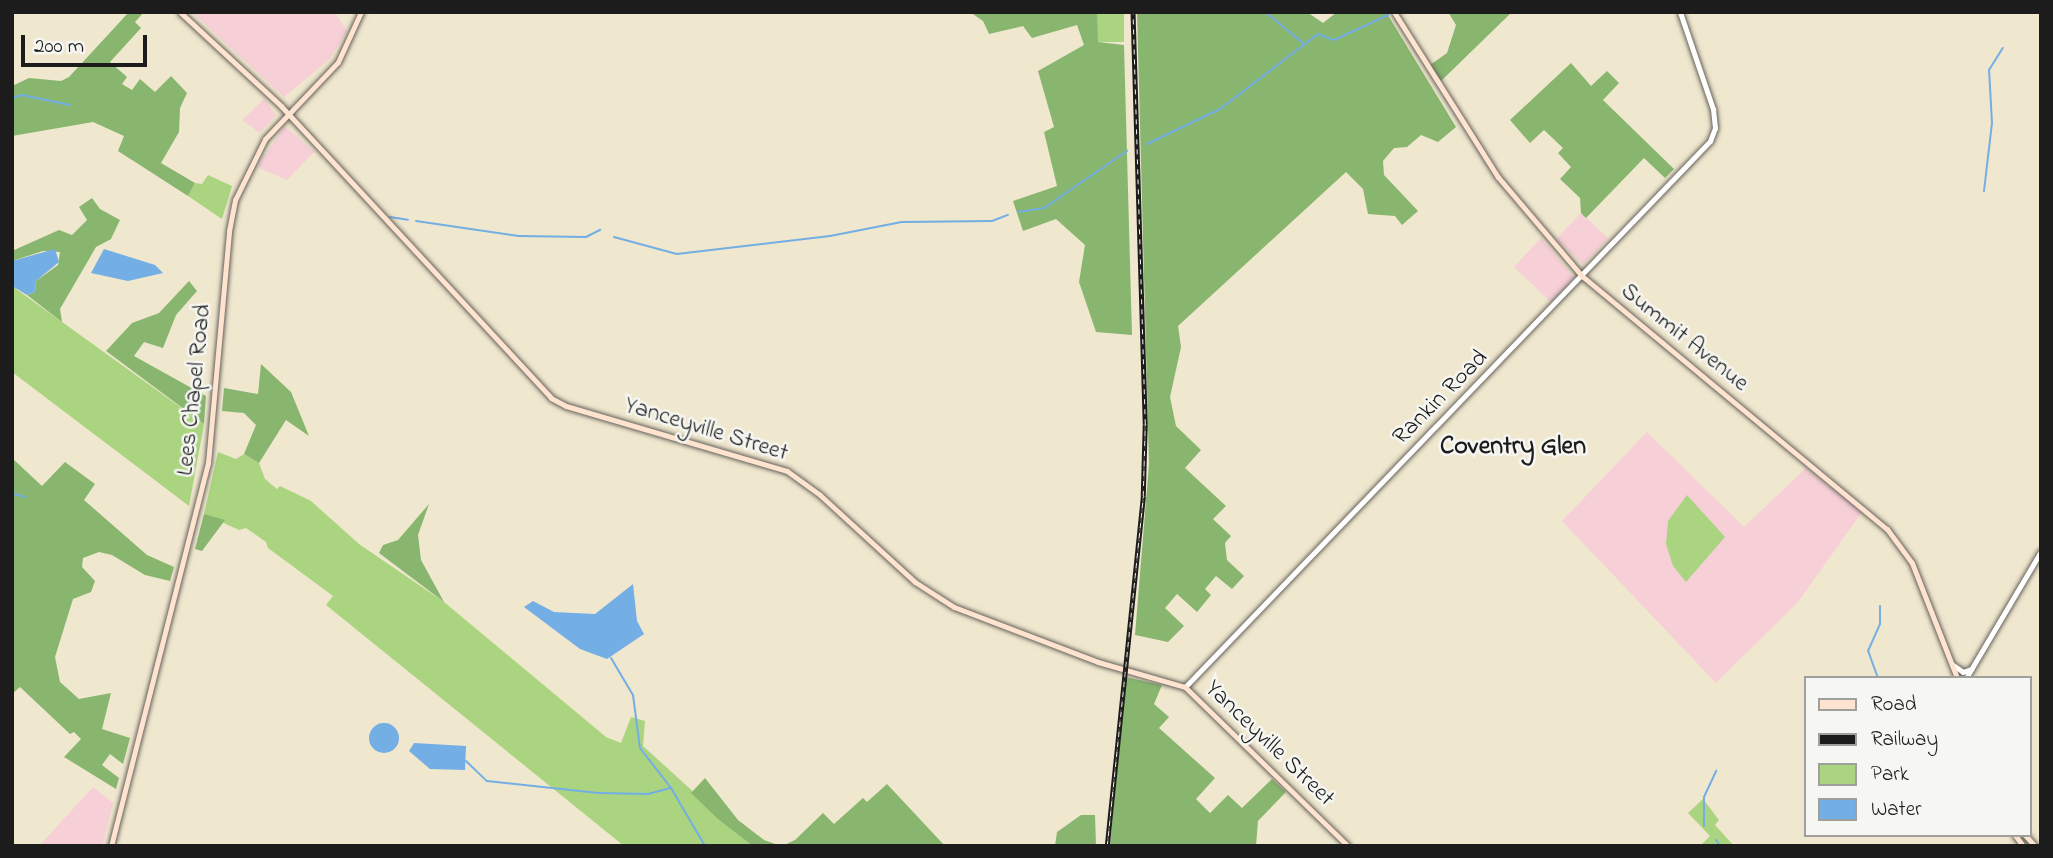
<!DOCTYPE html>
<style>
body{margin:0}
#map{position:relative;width:2053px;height:858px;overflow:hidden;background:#f0e7cf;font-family:"Indie Flower",sans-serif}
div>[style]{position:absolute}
.built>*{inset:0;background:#f6cfd7;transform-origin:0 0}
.green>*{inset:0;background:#abd480;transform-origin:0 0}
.forest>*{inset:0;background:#88b66e}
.water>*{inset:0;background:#73aee4}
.round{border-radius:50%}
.stream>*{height:2px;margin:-1px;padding:0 1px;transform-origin:1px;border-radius:1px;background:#73aee4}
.roads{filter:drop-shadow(0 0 2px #66635b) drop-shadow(0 0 2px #66635b)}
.tertiary>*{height:5px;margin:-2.5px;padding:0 2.5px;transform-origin:2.5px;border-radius:2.5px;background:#fff}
.secondary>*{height:5px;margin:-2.5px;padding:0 2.5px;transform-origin:2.5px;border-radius:2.5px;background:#fee3d1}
.rail>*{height:4.5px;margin-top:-2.25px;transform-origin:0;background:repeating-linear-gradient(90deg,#f6f6f2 0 5px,#1c1c1c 0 10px);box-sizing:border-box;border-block:2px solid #1c1c1c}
span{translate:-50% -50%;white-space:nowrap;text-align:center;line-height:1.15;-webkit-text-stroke:5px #f6f6f2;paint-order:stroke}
.street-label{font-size:24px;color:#1c1c1c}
.neighbourhood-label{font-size:26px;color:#1c1c1c;font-weight:700}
.frame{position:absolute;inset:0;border:14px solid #1c1c1c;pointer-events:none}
.legend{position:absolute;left:1804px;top:676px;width:228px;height:161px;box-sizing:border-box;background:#f6f6f2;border:2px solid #9f9f9c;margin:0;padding:9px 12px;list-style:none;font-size:21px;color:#1c1c1c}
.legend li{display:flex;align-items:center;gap:14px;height:35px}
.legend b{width:35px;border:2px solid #9f9f9c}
.scale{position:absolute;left:21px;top:35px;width:126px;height:32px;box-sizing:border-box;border:4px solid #1c1c1c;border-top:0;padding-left:9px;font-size:21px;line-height:24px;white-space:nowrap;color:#1c1c1c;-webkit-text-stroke:5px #f6f6f2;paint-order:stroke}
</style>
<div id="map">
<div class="built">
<i style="clip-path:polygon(192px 12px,335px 12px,347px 31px,330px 59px,284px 97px)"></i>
<i style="clip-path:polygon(264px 99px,276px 115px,260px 133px,242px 120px)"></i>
<i style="clip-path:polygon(285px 126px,314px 152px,287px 180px,257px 167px)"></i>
<i style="left:1581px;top:213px;width:37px;height:36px;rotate:43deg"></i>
<i style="clip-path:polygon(1541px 238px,1574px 278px,1551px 302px,1514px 267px)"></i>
<i style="clip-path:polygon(1647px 432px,1744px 527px,1806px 468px,1862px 512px,1798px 602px,1716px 683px,1562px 521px)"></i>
<i style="clip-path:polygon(93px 787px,113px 803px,102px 846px,39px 846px)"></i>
</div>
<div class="green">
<i style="left:1097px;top:12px;width:27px;height:30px"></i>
<i style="clip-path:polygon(208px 175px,232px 186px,222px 219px,188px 196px,195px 183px,202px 184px)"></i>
<i style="clip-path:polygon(12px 286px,204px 424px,189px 506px,12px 372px)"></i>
<i style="clip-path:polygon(218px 452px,236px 459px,244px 454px,259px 463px,265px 479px,277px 489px,280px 486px,311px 501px,359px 544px,444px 602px,606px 737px,621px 743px,631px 717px,645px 721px,643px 746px,753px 846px,624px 846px,326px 605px,333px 596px,268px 548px,266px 542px,246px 528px,239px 530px,204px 514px)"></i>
<i style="clip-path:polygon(1687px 495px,1725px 537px,1686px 582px,1673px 566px,1666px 544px,1668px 521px)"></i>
<i style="clip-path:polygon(1703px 799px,1719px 820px,1715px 825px,1734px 846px,1700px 846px,1710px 836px,1688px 813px)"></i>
</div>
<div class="forest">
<i style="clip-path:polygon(129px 12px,144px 12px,135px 22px,141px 28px,110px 62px,127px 77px,122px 84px,132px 90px,140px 79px,155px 92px,171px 76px,187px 93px,180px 108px,179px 132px,161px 163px,195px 183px,188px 196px,118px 151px,124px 136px,93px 122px,12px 136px,12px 86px,29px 78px,61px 81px,69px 77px)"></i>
<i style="clip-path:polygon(970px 12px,1097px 12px,1098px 42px,1124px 45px,1132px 335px,1096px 332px,1079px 282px,1085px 245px,1056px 219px,1023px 231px,1013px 201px,1057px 186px,1044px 132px,1054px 127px,1038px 71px,1084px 45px,1077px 25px,1032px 38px,1023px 26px,989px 34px,983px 21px)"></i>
<i style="clip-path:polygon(1137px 12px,1307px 12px,1323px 23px,1337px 12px,1386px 12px,1456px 127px,1438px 142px,1421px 135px,1407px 147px,1394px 148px,1383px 161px,1384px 175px,1418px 211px,1402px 225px,1395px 216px,1368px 214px,1363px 189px,1346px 172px,1178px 326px,1181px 347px,1170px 397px,1176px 426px,1201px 450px,1185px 468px,1226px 506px,1213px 519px,1231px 536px,1225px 543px,1227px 560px,1244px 576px,1232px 589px,1216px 576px,1205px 589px,1211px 595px,1197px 612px,1177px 594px,1165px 608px,1184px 626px,1168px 642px,1135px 635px,1149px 464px)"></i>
<i style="clip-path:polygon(1448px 12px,1512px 12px,1441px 81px,1430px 65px,1447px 53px,1456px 25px)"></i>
<i style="clip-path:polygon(1571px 63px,1591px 86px,1607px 71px,1619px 83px,1603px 100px,1674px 169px,1665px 178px,1644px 158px,1586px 218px,1581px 213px,1580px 198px,1560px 179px,1571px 167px,1558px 153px,1563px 148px,1544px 130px,1530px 143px,1510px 120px)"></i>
<i style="clip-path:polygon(92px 198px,100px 209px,120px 220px,111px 239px,96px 247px,60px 309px,62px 322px,27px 295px,35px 292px,36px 281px,58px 265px,60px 252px,43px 251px,12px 261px,12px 251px,59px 230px,72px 235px,87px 220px,79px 207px)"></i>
<i style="clip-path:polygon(189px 281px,197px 291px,176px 315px,163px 348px,144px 342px,134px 356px,206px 396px,204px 424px,106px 351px,132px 323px,159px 313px)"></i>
<i style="clip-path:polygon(261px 364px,291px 392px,309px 436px,286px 420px,259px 463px,244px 454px,256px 425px,244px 413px,222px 411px,224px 388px,258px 394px)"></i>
<i style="clip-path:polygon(12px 458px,42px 486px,65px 462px,95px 484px,84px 500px,147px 555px,174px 567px,170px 581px,145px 575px,112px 555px,99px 552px,83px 558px,82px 567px,95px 581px,91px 592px,73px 599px,55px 657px,60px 682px,79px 699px,111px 693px,102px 729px,130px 738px,123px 764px,110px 754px,102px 765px,119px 778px,116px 789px,64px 757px,81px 739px,74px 732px,70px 734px,20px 687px,12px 694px)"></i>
<i style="clip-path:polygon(429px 504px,418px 535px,421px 560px,444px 602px,379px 553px,383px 545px,398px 540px)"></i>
<i style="clip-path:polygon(204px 514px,225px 520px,202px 551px,195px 549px)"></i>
<i style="clip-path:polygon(1126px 677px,1162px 685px,1154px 704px,1169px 717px,1159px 728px,1215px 778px,1196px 799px,1210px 813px,1228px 795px,1242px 808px,1272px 779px,1286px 792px,1258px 821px,1256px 846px,1110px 846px)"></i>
<i style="clip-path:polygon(705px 778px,738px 820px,764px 840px,781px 846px,753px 846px,718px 819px,691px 793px)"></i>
<i style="clip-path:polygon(887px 784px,945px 846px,782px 846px,795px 840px,823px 813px,834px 824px,863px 798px,867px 802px)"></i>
<i style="clip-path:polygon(1081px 815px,1095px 815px,1096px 846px,1055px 846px,1057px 832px)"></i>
</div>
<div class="water">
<i style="clip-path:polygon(55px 249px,59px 262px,36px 281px,35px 292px,27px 295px,12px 286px,12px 261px)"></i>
<i style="clip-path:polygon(104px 249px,155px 265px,163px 273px,128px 281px,91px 273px)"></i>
<i style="clip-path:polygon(633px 584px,637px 621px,644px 634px,607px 659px,580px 649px,524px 607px,533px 601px,554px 612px,595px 614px)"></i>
<i class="round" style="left:369px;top:723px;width:30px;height:30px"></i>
<i style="clip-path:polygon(414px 743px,466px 746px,465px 770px,430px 769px,409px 751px)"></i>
</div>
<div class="stream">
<i style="left:1265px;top:12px;width:49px;rotate:39.2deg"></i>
<i style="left:12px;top:98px;width:10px;rotate:-17deg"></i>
<i style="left:22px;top:95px;width:49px;rotate:11.8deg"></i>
<i style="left:1147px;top:144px;width:81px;rotate:-25.6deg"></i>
<i style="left:1220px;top:109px;width:123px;rotate:-37.4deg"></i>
<i style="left:1318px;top:34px;width:17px;rotate:21deg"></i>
<i style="left:1334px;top:40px;width:60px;rotate:-24.8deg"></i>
<i style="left:1984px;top:191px;width:68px;rotate:-83.3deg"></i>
<i style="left:1992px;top:123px;width:53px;rotate:-93.2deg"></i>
<i style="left:1989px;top:70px;width:26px;rotate:-58deg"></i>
<i style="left:1018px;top:212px;width:26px;rotate:-9deg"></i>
<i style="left:1044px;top:208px;width:101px;rotate:-34.5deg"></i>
<i style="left:390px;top:217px;width:18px;rotate:9deg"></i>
<i style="left:416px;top:221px;width:104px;rotate:8.3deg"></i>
<i style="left:519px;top:236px;width:67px;rotate:0.9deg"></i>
<i style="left:586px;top:237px;width:16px;rotate:-27deg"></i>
<i style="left:614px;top:237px;width:65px;rotate:15.1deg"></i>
<i style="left:677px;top:254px;width:154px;rotate:-6.7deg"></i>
<i style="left:830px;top:236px;width:73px;rotate:-11deg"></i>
<i style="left:902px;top:222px;width:90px;rotate:-0.6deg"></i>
<i style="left:992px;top:221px;width:17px;rotate:-21deg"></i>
<i style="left:12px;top:493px;width:14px;rotate:17deg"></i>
<i style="left:611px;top:658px;width:43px;rotate:59.3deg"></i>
<i style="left:633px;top:695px;width:53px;rotate:82.5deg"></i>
<i style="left:640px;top:748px;width:51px;rotate:52.2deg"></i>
<i style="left:671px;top:788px;width:67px;rotate:59.6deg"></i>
<i style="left:1878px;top:678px;width:29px;rotate:-110deg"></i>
<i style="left:1868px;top:651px;width:30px;rotate:-66deg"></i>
<i style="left:1880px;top:624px;width:18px;rotate:-90deg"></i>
<i style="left:466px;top:761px;width:29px;rotate:44deg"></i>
<i style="left:487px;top:781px;width:112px;rotate:6.2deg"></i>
<i style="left:598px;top:793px;width:50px;rotate:1.1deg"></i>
<i style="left:648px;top:794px;width:24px;rotate:-15deg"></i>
<i style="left:1704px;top:826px;width:29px;rotate:-90deg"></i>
<i style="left:1704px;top:797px;width:29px;rotate:-65deg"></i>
<i style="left:1716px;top:840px;width:7px;rotate:56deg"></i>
</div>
<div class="roads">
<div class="tertiary">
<i style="left:1953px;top:665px;width:12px;rotate:35deg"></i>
<i style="left:1963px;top:672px;width:9px;rotate:-21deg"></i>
<i style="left:1966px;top:678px;width:147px;rotate:-59.4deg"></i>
<i style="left:1185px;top:687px;width:757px;rotate:-46.12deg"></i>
<i style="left:1710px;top:141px;width:14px;rotate:-69deg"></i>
<i style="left:1715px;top:128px;width:19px;rotate:-96deg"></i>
<i style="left:1713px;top:109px;width:102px;rotate:-108.8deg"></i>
</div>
<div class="secondary">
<i style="left:180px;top:12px;width:138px;rotate:42.9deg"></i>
<i style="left:281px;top:106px;width:398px;rotate:47.2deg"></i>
<i style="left:551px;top:398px;width:17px;rotate:28deg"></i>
<i style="left:566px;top:406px;width:230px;rotate:16.4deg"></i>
<i style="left:787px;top:471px;width:41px;rotate:36deg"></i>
<i style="left:820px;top:495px;width:129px;rotate:42.5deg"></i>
<i style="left:915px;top:582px;width:46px;rotate:32.7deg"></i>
<i style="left:954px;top:607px;width:154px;rotate:20.9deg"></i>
<i style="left:1098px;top:662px;width:91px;rotate:16deg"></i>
<i style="left:1185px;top:687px;width:228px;rotate:44.3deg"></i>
<i style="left:1394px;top:12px;width:195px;rotate:57.8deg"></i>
<i style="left:1498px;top:177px;width:130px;rotate:49.7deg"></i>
<i style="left:1582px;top:276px;width:396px;rotate:39.7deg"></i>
<i style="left:1887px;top:529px;width:42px;rotate:53.7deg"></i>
<i style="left:1912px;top:563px;width:123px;rotate:68.6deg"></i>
<i style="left:2015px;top:835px;width:14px;rotate:54deg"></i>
<i style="left:2025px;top:835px;width:15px;rotate:48deg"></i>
<i style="left:111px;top:846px;width:395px;rotate:-75.8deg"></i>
<i style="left:208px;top:463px;width:233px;rotate:-84.8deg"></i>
<i style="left:229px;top:231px;width:32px;rotate:-79deg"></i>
<i style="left:235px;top:200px;width:68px;rotate:-63.8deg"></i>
<i style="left:265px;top:139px;width:106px;rotate:-46.5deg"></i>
<i style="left:338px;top:62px;width:55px;rotate:-65.3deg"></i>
</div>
</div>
<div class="rail">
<i style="left:1107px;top:846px;width:352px;rotate:-84.1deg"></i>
<i style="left:1143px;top:496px;width:72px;rotate:-88.4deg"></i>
<i style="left:1145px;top:424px;width:412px;rotate:-91.7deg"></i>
</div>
<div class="street-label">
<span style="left:1684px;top:338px;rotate:39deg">Summit Avenue</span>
<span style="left:195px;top:390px;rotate:-84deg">Lees Chapel Road</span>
<span style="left:1441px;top:398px;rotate:-45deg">Rankin Road</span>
<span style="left:706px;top:430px;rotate:17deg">Yanceyville Street</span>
<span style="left:1269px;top:744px;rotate:44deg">Yanceyville Street</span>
</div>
<div class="neighbourhood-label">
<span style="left:1513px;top:448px">Coventry Glen</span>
</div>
<div class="frame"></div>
<ul class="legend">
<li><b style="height:9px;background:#fee3d1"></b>Road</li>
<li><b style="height:9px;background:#1c1c1c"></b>Railway</li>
<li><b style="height:19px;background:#abd480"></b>Park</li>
<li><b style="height:19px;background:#73aee4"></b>Water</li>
</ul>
<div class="scale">200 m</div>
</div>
